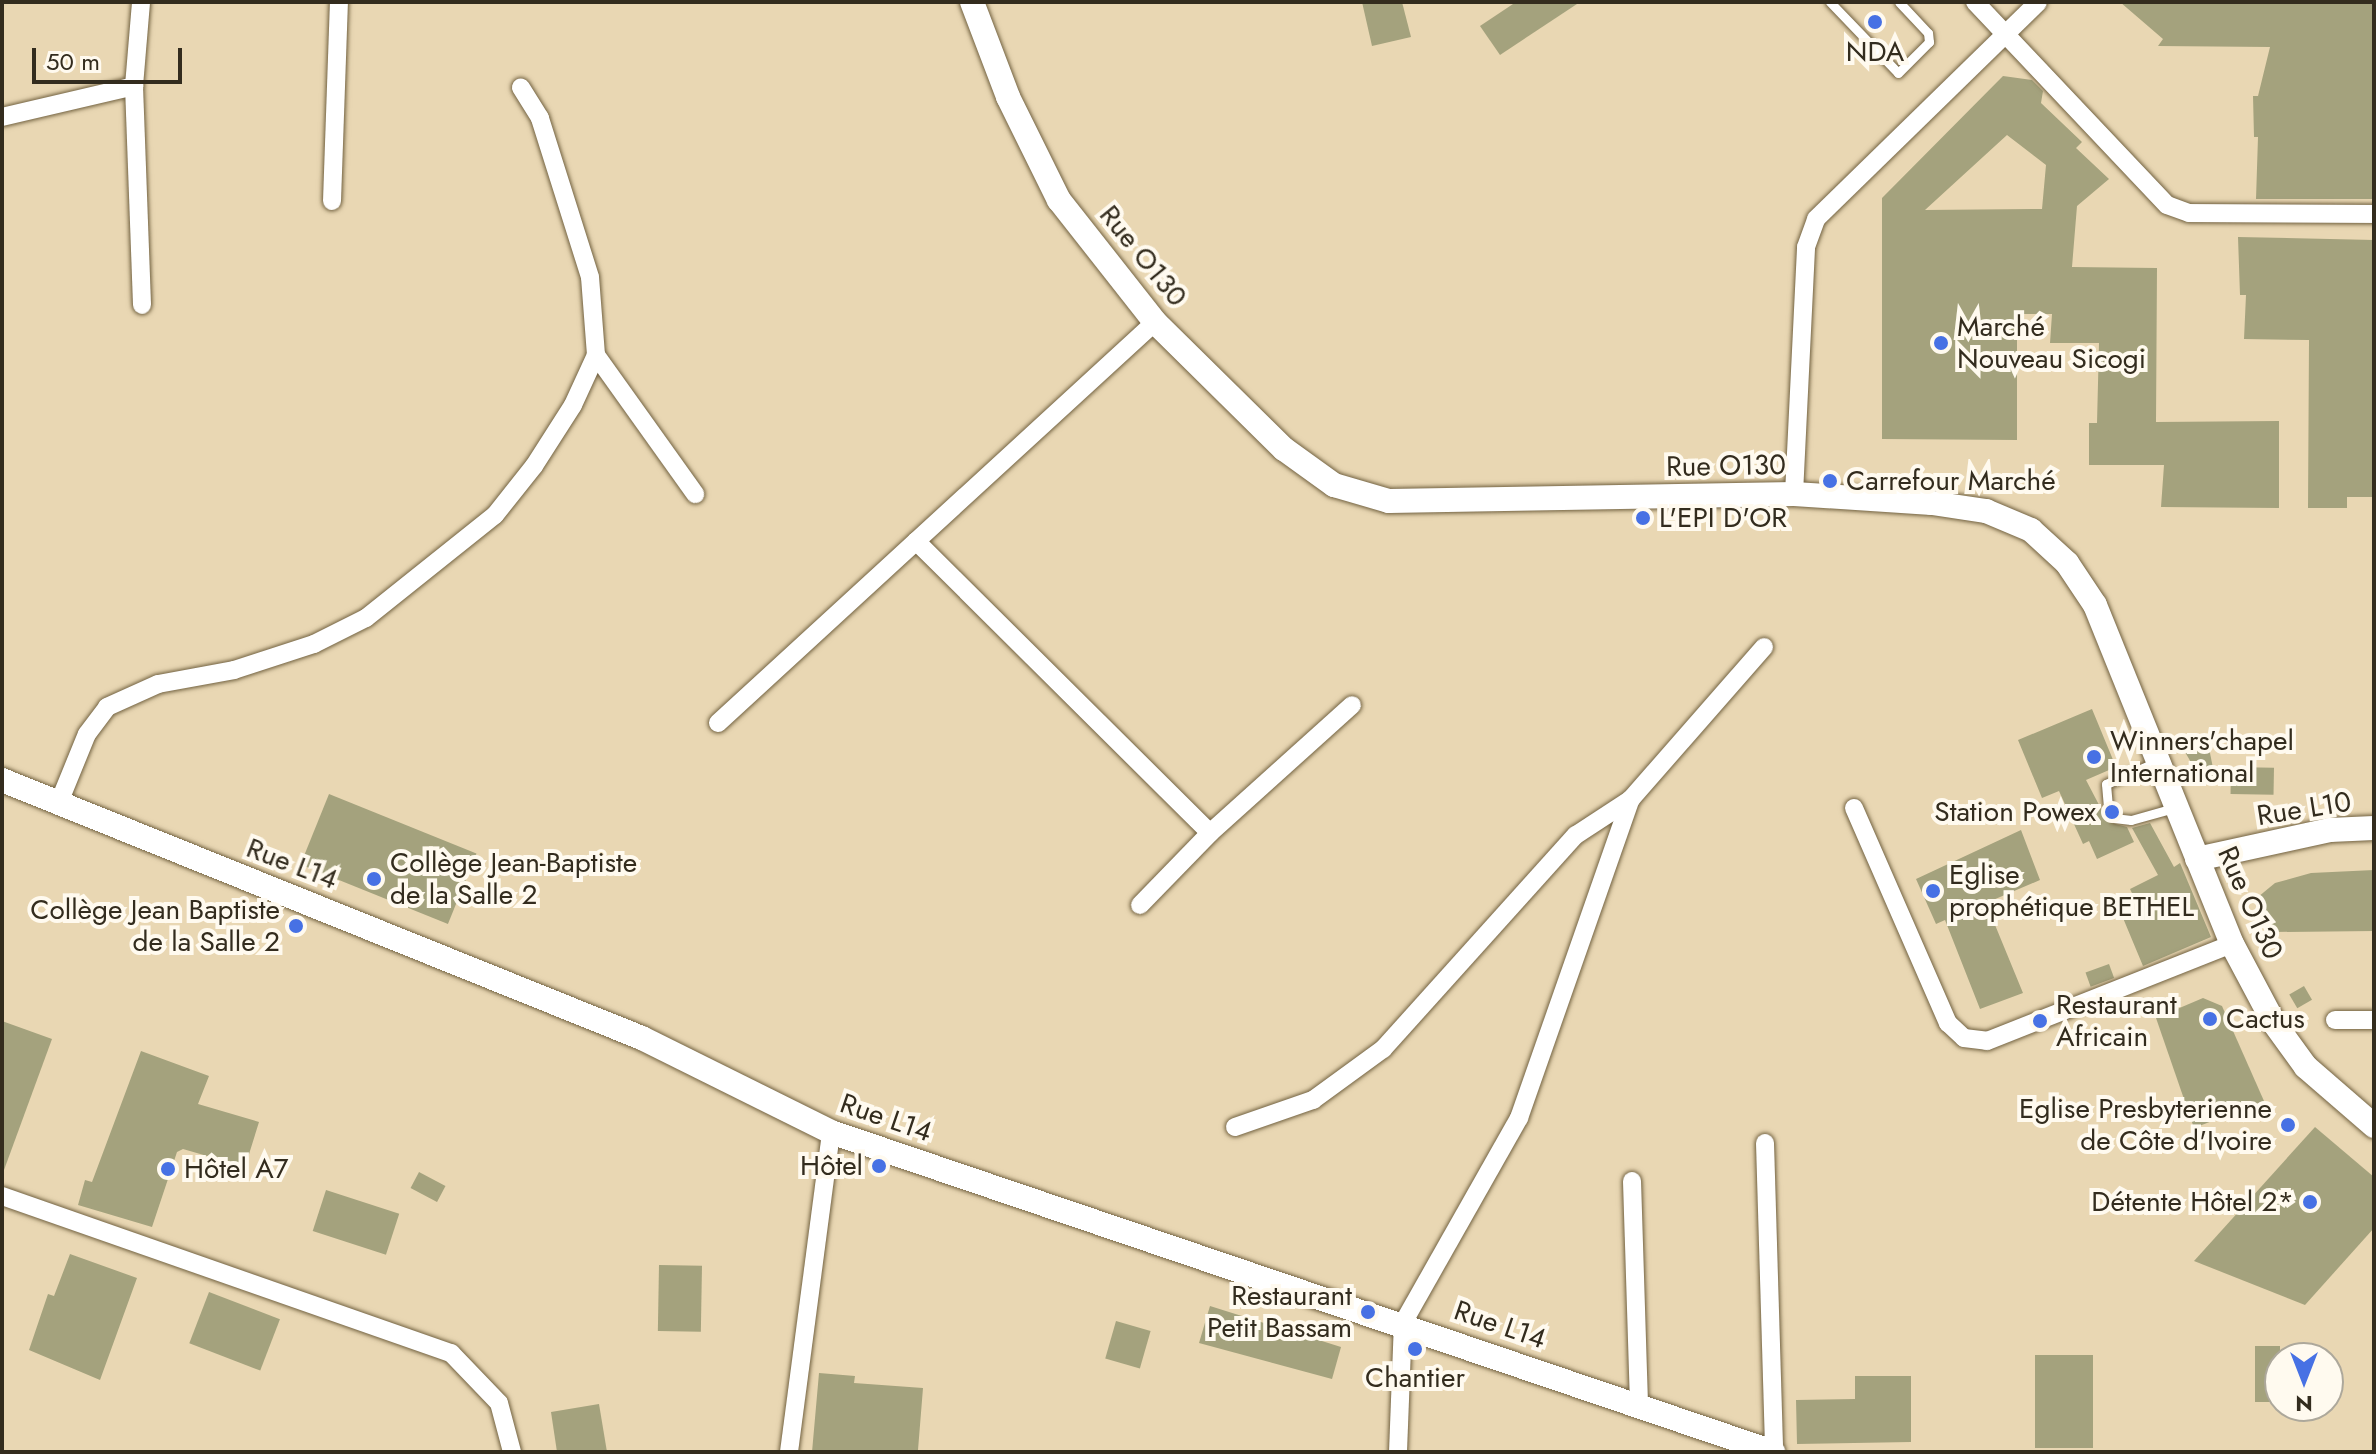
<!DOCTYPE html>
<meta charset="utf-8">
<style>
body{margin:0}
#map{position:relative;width:2376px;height:1454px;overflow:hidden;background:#e9d7b3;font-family:Jost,sans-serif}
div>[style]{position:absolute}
.building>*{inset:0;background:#a4a27d;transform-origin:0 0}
.roads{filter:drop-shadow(0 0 2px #726241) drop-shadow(0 0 2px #726241)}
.service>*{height:9px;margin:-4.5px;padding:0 4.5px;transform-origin:4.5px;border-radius:4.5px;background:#fff}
.minor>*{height:18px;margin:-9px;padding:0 9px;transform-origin:9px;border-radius:9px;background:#fff}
.tertiary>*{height:24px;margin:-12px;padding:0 12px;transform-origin:12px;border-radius:12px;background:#fff}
.dots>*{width:22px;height:22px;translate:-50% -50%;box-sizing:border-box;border:4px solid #fffaef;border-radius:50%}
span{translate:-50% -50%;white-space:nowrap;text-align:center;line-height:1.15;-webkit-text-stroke:8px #fffaef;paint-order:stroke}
.poi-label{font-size:28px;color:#332c1e}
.left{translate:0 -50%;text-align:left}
.right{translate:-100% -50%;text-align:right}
.street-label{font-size:28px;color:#332c1e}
.frame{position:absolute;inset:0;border:4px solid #332c1e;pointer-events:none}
.north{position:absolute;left:2264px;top:1342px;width:80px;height:80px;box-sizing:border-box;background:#fffaef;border:2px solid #ada89b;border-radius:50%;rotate:180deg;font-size:22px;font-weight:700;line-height:32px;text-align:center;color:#332c1e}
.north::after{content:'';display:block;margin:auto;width:28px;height:36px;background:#4771e4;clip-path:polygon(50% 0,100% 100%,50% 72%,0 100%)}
.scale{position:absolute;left:32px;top:48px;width:150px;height:36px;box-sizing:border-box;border:4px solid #332c1e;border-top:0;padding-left:10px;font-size:24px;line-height:28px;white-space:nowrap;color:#332c1e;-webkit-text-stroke:6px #fffaef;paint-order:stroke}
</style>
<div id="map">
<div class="building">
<i style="clip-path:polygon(1362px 2px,1402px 2px,1411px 37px,1372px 46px)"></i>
<i style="clip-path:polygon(1516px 2px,1580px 2px,1500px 55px,1480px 26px)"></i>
<i style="clip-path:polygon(2120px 2px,2374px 2px,2374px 199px,2256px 199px,2258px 137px,2254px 137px,2253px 96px,2258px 96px,2270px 47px,2158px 46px,2163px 39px)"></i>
<i style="clip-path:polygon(evenodd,2003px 76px,2032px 80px,2043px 91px,2041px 103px,2082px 142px,2076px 148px,2109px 179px,2077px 206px,2072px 267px,2157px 268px,2156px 422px,2279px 421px,2279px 508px,2161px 507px,2164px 465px,2089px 465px,2089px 423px,2097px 423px,2099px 343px,2050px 343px,2052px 314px,2017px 314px,2017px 440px,1882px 439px,1882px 198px,2003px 76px,2007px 135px,2046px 165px,2042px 209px,1925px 210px,2007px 135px)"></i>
<i style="clip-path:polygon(2238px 237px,2374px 240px,2374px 497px,2347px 497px,2347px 508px,2308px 508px,2309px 340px,2244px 339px,2246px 295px,2240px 295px)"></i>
<i style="clip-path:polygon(2092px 709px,2116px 767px,2086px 780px,2108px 822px,2127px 827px,2134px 842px,2097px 859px,2089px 841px,2083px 844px,2059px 791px,2042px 798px,2018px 740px)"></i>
<i style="clip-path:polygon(2177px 738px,2207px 738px,2215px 778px,2200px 778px)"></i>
<i style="left:2231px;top:767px;width:43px;height:27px;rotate:1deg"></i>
<i style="left:329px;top:794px;width:159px;height:76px;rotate:22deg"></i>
<i style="clip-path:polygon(2150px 823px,2174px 867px,2180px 863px,2211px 937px,2143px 966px,2123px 918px,2140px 910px,2130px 889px,2158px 875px,2132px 828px)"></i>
<i style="clip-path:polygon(2021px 830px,2040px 880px,1986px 903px,2023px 993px,1980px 1009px,1945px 920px,1936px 924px,1916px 879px)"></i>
<i style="clip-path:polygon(2374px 870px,2374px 931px,2274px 932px,2258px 897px,2275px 883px,2311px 873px)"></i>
<i style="left:2109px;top:964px;width:15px;height:25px;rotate:70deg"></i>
<i style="left:2304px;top:986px;width:16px;height:17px;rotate:60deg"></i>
<i style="clip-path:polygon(2203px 998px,2222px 1006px,2264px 1101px,2194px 1128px,2156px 1018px)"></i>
<i style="clip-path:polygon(2px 1021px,52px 1039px,4px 1170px,2px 1169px)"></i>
<i style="clip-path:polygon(141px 1051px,209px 1076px,198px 1104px,259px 1122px,245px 1167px,183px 1149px,177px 1152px,152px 1227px,78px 1205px,85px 1180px,92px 1182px)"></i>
<i style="clip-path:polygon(2315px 1127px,2374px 1177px,2374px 1228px,2305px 1305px,2194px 1261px)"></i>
<i style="left:419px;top:1172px;width:30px;height:18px;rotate:28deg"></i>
<i style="left:326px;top:1190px;width:77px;height:43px;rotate:18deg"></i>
<i style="clip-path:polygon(70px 1254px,137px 1278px,100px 1380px,29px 1350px,48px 1294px,54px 1296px)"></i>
<i style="left:659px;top:1265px;width:43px;height:66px;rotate:1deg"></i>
<i style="left:209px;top:1292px;width:76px;height:55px;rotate:21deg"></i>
<i style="clip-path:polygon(1210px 1306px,1341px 1347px,1332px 1379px,1199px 1343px)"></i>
<i style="left:1116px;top:1321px;width:36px;height:39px;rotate:16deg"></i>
<i style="left:2255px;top:1346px;width:25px;height:56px"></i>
<i style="left:2035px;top:1355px;width:58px;height:93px"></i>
<i style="clip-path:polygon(819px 1373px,855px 1376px,854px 1383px,923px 1388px,918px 1450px,812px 1452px)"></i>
<i style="clip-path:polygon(1855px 1376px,1911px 1376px,1911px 1442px,1797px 1444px,1796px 1400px,1855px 1399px)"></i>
<i style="clip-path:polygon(599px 1404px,607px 1452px,557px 1452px,551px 1412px)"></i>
</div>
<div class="roads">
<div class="service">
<i style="left:1830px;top:2px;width:98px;rotate:46.2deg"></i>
<i style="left:1898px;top:73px;width:44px;rotate:-45deg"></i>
<i style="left:1929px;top:42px;width:9px;rotate:-96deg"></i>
<i style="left:1928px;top:33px;width:42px;rotate:-133.1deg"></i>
<i style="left:2108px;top:807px;width:23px;rotate:-95deg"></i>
<i style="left:2106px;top:784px;width:58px;rotate:-23.5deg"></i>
<i style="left:2114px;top:818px;width:17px;rotate:7deg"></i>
<i style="left:2131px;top:820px;width:45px;rotate:-15.6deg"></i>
</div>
<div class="minor">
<i style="left:1975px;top:2px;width:279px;rotate:46.6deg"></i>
<i style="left:2167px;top:205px;width:23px;rotate:20deg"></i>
<i style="left:2189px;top:213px;width:185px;rotate:0.3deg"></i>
<i style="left:134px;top:86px;width:219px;rotate:87.9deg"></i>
<i style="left:2px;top:117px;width:136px;rotate:-13.2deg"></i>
<i style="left:134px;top:86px;width:84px;rotate:-85.2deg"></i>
<i style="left:332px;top:201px;width:199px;rotate:-88deg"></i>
<i style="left:596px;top:355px;width:171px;rotate:54.5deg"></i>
<i style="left:1794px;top:494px;width:247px;rotate:-87.2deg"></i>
<i style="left:1806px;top:247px;width:30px;rotate:-70deg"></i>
<i style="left:1816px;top:219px;width:310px;rotate:-44.3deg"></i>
<i style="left:916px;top:541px;width:414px;rotate:44.8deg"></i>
<i style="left:718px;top:723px;width:593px;rotate:-42.54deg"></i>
<i style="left:60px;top:800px;width:71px;rotate:-67.8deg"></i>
<i style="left:87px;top:734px;width:34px;rotate:-53deg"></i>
<i style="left:107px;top:707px;width:56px;rotate:-24.3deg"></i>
<i style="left:158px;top:684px;width:77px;rotate:-10.4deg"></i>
<i style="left:234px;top:670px;width:84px;rotate:-18deg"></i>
<i style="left:314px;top:644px;width:58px;rotate:-26.6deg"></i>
<i style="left:366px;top:618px;width:165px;rotate:-38.6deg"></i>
<i style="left:495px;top:515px;width:63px;rotate:-51.5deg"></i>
<i style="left:534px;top:466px;width:72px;rotate:-57.4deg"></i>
<i style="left:573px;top:405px;width:55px;rotate:-65.3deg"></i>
<i style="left:596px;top:355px;width:78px;rotate:-94.4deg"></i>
<i style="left:590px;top:277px;width:167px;rotate:-107.5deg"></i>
<i style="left:540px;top:118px;width:36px;rotate:-122deg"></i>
<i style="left:1854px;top:808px;width:235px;rotate:66.4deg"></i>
<i style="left:1948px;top:1023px;width:22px;rotate:43deg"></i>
<i style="left:1964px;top:1038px;width:23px;rotate:7deg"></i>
<i style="left:1987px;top:1041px;width:264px;rotate:-21.6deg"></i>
<i style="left:1140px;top:905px;width:100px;rotate:-45.8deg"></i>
<i style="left:1210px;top:833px;width:191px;rotate:-42deg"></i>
<i style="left:2335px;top:1020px;width:39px"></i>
<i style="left:1235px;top:1127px;width:83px;rotate:-19.1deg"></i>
<i style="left:1313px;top:1100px;width:87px;rotate:-36.1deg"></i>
<i style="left:1383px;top:1049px;width:288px;rotate:-48deg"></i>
<i style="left:1576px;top:835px;width:66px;rotate:-33.2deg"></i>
<i style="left:1765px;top:1143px;width:309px;rotate:88.3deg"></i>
<i style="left:1632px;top:1181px;width:226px;rotate:88.2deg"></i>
<i style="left:2px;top:1196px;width:476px;rotate:19.3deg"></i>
<i style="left:451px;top:1353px;width:69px;rotate:46.2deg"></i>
<i style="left:499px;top:1403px;width:51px;rotate:75.1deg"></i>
<i style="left:789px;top:1452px;width:323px;rotate:-82.5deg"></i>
<i style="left:1398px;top:1452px;width:129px;rotate:-87.8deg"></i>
<i style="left:1403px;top:1323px;width:236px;rotate:-60.5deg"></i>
<i style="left:1519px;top:1118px;width:338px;rotate:-70.7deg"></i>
<i style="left:1631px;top:799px;width:202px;rotate:-48.8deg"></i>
</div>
<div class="tertiary">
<i style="left:972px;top:2px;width:102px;rotate:69.2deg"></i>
<i style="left:1008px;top:97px;width:115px;rotate:63.7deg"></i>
<i style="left:1059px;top:200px;width:155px;rotate:51.8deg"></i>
<i style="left:1155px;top:322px;width:181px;rotate:44.6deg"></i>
<i style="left:1284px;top:449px;width:62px;rotate:35.8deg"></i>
<i style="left:1334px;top:485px;width:57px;rotate:16.2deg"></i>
<i style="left:1389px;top:501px;width:405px;rotate:-1deg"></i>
<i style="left:1794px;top:494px;width:138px;rotate:3.7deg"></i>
<i style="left:1932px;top:503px;width:55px;rotate:8.4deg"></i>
<i style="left:1986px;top:511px;width:49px;rotate:22.9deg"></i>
<i style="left:2031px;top:530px;width:49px;rotate:42.5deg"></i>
<i style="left:2067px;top:563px;width:50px;rotate:56.3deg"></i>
<i style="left:2095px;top:605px;width:366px;rotate:68deg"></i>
<i style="left:2232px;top:944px;width:89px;rotate:62deg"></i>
<i style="left:2274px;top:1023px;width:54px;rotate:54deg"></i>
<i style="left:2306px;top:1067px;width:90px;rotate:40.9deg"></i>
<i style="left:2px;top:780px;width:690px;rotate:21.96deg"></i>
<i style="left:642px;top:1038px;width:211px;rotate:26.4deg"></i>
<i style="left:831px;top:1132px;width:995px;rotate:18.76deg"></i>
<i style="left:2197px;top:859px;width:136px;rotate:-12.3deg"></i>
<i style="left:2330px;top:830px;width:44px;rotate:-2.6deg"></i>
</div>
</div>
<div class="dots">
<i style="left:1875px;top:22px;background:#4771e4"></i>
<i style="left:1941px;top:343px;background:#4771e4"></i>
<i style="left:1830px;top:481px;background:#4771e4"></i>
<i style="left:1643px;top:518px;background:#4771e4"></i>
<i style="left:2094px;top:757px;background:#4771e4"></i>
<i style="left:2112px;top:812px;background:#4771e4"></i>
<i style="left:374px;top:879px;background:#4771e4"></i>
<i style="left:1933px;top:891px;background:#4771e4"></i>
<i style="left:296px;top:926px;background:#4771e4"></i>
<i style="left:2210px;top:1019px;background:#4771e4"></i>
<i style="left:2040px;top:1021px;background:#4771e4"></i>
<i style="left:2288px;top:1125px;background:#4771e4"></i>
<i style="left:879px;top:1166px;background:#4771e4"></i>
<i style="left:168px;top:1169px;background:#4771e4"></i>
<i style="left:2310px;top:1202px;background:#4771e4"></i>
<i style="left:1368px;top:1312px;background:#4771e4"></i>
<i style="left:1415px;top:1349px;background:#4771e4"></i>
</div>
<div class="poi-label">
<span style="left:1875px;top:52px">NDA</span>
<span class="left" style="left:1957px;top:343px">Marché<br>Nouveau Sicogi</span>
<span class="left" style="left:1846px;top:481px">Carrefour Marché</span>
<span class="left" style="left:1659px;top:518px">L'EPI D'OR</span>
<span class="left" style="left:2110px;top:757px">Winners'chapel<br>International</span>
<span class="right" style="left:2096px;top:812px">Station Powex</span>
<span class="left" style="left:390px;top:879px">Collège Jean-Baptiste<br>de la Salle 2</span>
<span class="left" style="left:1949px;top:891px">Eglise<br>prophétique BETHEL</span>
<span class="right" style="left:280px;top:926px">Collège Jean Baptiste<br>de la Salle 2</span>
<span class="left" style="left:2056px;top:1021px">Restaurant<br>Africain</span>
<span class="left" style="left:2226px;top:1019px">Cactus</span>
<span class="right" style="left:2272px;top:1125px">Eglise Presbyterienne<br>de Côte d'Ivoire</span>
<span class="right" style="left:863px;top:1166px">Hôtel</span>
<span class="left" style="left:184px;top:1169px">Hôtel A7</span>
<span class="right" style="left:2294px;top:1202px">Détente Hôtel 2*</span>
<span class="right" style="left:1352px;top:1312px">Restaurant<br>Petit Bassam</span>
<span style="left:1415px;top:1378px">Chantier</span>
</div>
<div class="street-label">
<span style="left:1143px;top:256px;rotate:51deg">Rue O130</span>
<span style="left:1726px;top:466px;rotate:-1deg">Rue O130</span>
<span style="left:2304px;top:809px;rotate:-9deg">Rue L10</span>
<span style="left:292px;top:864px;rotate:21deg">Rue L14</span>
<span style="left:2250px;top:903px;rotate:66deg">Rue O130</span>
<span style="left:886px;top:1118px;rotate:19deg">Rue L14</span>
<span style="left:1500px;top:1325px;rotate:19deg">Rue L14</span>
</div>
<div class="frame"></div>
<div class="north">N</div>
<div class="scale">50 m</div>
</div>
